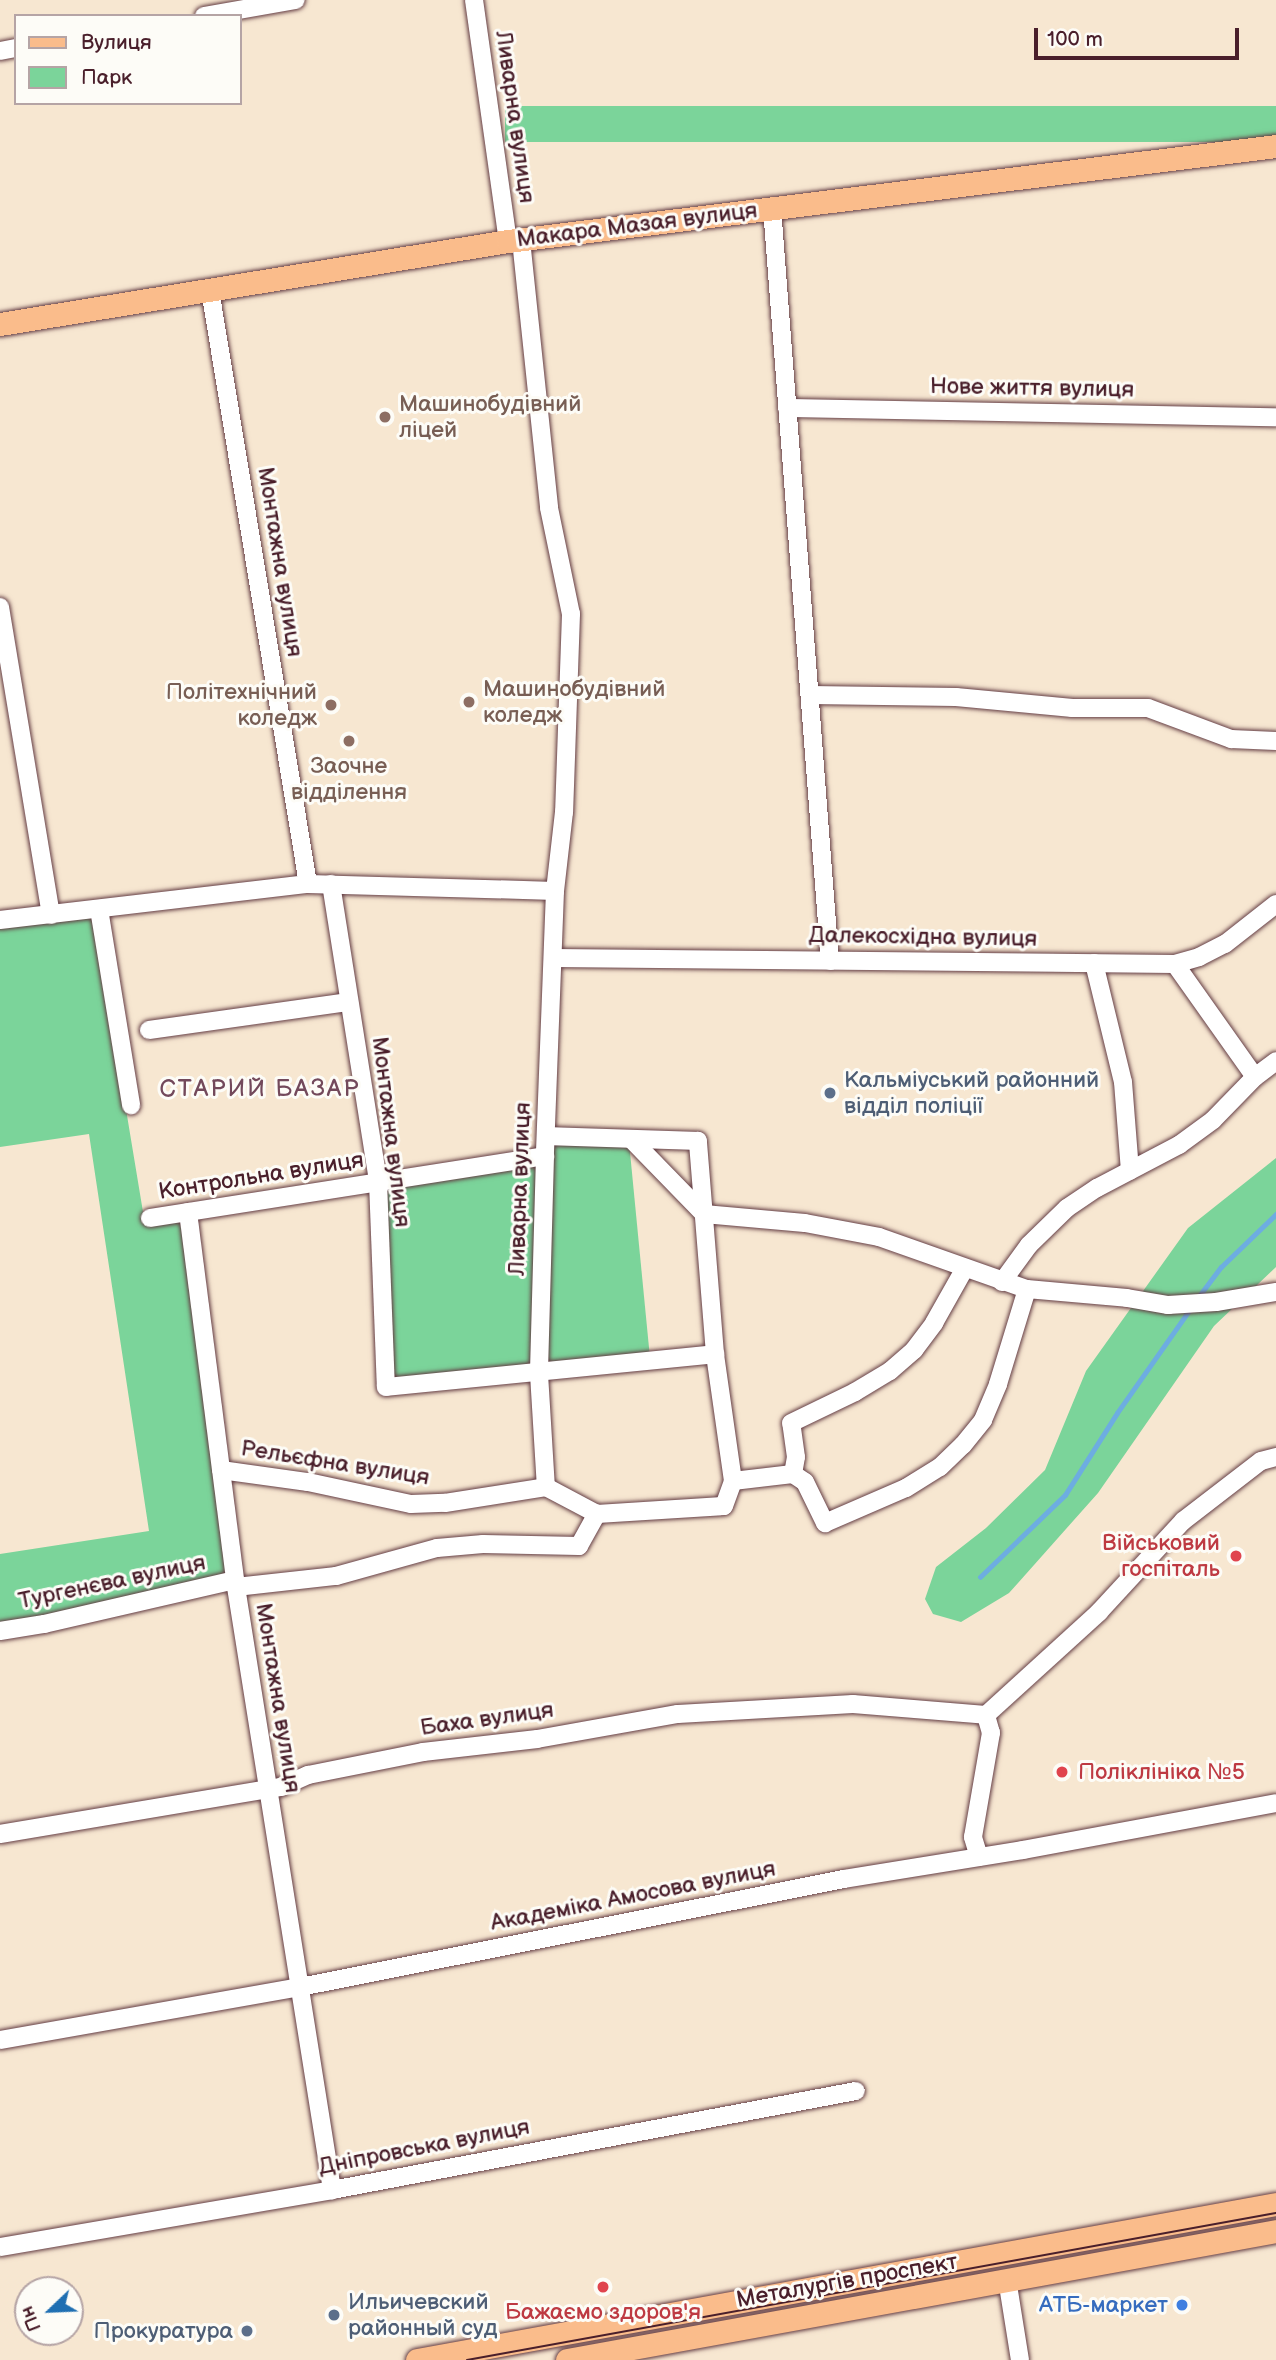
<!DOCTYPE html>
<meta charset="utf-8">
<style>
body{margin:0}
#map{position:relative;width:1276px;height:2360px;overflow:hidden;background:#f7e7d1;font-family:"Balsamiq Sans",sans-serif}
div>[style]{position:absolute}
.green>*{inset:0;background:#7bd49a;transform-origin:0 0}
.stream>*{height:4.5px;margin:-2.25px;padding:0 2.25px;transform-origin:2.25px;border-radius:2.25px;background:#6dade1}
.roads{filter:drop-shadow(0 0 2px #643d44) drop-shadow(0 0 2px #643d44)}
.minor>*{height:18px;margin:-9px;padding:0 9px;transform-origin:9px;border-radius:9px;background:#fff}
.major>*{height:23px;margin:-11.5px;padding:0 11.5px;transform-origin:11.5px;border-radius:11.5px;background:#fabc8b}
.tram>*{height:2px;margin:-1px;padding:0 1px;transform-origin:1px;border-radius:1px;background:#4a1f2b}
.dots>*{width:19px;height:19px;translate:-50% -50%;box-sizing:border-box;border:4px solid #fdfcf7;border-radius:50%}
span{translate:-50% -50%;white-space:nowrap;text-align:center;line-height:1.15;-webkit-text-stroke:6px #fdfcf7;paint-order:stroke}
.street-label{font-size:23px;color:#4a1f2b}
.education-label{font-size:23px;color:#785e54}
.left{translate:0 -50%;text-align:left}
.right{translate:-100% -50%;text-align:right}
.service-label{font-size:23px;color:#4e5e75}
.health-label{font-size:23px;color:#be3a42}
.shop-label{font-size:23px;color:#366cbe}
.neighbourhood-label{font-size:24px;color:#73495b;letter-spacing:2px}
.legend{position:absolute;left:14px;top:14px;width:228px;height:91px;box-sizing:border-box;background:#fdfcf7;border:2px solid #b5a4a5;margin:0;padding:9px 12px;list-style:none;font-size:21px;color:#4a1f2b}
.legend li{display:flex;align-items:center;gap:14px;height:35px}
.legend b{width:35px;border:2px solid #b5a4a5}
.north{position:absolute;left:14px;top:2276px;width:70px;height:70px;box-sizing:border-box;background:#fdfcf7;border:2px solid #b5a4a5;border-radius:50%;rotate:247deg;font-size:19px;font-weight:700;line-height:28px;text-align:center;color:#4a1f2b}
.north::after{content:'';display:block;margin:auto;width:24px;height:32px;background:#1f6fb2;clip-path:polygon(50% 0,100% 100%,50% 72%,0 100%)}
.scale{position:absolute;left:1034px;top:28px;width:205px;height:32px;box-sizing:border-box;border:4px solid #4a1f2b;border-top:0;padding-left:9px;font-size:21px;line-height:24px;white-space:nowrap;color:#4a1f2b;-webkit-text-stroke:5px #fdfcf7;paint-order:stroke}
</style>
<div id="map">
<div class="green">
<i style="left:1276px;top:106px;width:36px;height:771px;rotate:90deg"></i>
<i style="clip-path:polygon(94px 916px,145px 1224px,184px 1218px,229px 1576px,45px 1617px,0 1623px,0 1554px,149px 1531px,89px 1134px,0 1147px,0 927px)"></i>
<i style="clip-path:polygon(549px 1139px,629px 1142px,650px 1358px,542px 1370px)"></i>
<i style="clip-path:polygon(1276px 1158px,1276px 1267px,1214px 1326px,1098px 1493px,1009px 1593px,961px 1622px,933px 1614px,925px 1599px,936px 1567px,986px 1528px,1045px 1470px,1086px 1371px,1188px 1228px)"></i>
<i style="clip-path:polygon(542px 1159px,536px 1371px,389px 1383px,381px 1185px)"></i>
</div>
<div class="stream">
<i style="left:1199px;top:1296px;width:36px;rotate:-53deg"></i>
<i style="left:1221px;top:1267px;width:76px;rotate:-43.9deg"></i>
<i style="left:980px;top:1577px;width:118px;rotate:-44deg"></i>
<i style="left:1065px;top:1495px;width:97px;rotate:-57.6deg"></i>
<i style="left:1117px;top:1413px;width:127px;rotate:-54.9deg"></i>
</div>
<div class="roads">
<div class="minor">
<i style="left:474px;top:0;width:243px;rotate:82deg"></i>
<i style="left:204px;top:16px;width:93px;rotate:-9.9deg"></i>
<i style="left:0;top:51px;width:16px;rotate:-11deg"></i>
<i style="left:772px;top:208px;width:755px;rotate:85.6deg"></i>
<i style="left:521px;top:240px;width:269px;rotate:84deg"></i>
<i style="left:549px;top:508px;width:108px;rotate:78.3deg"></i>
<i style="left:571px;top:614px;width:198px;rotate:92deg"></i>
<i style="left:564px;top:812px;width:80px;rotate:96.5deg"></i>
<i style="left:555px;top:891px;width:265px;rotate:92.2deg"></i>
<i style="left:545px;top:1156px;width:218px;rotate:91.6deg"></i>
<i style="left:539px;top:1374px;width:113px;rotate:86.5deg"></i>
<i style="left:210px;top:290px;width:602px;rotate:80.63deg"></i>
<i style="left:787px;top:408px;width:489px;rotate:1.1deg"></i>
<i style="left:0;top:607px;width:312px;rotate:80.6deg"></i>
<i style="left:810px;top:695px;width:146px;rotate:0.8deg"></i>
<i style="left:956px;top:697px;width:117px;rotate:5.4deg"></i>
<i style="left:1072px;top:708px;width:76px"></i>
<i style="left:1148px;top:708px;width:89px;rotate:20.5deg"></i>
<i style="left:1231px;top:739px;width:45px;rotate:2.5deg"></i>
<i style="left:331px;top:884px;width:302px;rotate:81deg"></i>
<i style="left:378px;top:1182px;width:205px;rotate:87.8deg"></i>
<i style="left:386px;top:1387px;width:331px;rotate:-5.7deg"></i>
<i style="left:99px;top:909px;width:199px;rotate:80.7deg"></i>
<i style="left:0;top:920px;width:310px;rotate:-6.7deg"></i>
<i style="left:308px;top:884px;width:247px;rotate:1.6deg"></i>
<i style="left:553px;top:958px;width:622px;rotate:0.55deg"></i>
<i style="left:1175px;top:964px;width:25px;rotate:-16deg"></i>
<i style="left:1199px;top:957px;width:29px;rotate:-27deg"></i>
<i style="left:1225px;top:944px;width:65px;rotate:-38.1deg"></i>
<i style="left:1094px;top:963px;width:122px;rotate:76.3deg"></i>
<i style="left:1123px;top:1082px;width:89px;rotate:85.5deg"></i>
<i style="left:1175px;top:964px;width:138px;rotate:54.7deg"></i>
<i style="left:149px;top:1030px;width:202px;rotate:-8deg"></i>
<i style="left:631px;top:1139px;width:105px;rotate:45.8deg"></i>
<i style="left:188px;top:1212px;width:378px;rotate:82.7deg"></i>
<i style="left:236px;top:1587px;width:611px;rotate:80.95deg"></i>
<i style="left:704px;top:1214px;width:101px;rotate:5.1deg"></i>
<i style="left:805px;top:1223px;width:75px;rotate:10.7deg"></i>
<i style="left:879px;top:1237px;width:157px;rotate:19.4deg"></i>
<i style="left:1027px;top:1289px;width:100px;rotate:5.1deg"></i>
<i style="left:1127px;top:1298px;width:42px;rotate:9.7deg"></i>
<i style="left:1168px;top:1305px;width:48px;rotate:-3.6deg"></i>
<i style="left:1216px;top:1302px;width:61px;rotate:-9.5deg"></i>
<i style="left:150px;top:1218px;width:400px;rotate:-8.9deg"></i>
<i style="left:1002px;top:1282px;width:46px;rotate:-53.9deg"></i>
<i style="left:1029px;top:1245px;width:53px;rotate:-44.2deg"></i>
<i style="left:1067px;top:1208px;width:36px;rotate:-34deg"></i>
<i style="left:1097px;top:1188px;width:93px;rotate:-27.7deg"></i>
<i style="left:1179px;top:1145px;width:42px;rotate:-36.3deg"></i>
<i style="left:1213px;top:1120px;width:60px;rotate:-45.7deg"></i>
<i style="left:1255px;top:1077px;width:26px;rotate:-37deg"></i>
<i style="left:221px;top:1470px;width:88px;rotate:7.9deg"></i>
<i style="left:308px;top:1482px;width:105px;rotate:12.1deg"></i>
<i style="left:411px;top:1504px;width:34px;rotate:-2deg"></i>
<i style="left:445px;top:1503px;width:102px;rotate:-9deg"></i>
<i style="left:546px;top:1487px;width:58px;rotate:27.9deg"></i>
<i style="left:597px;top:1514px;width:127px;rotate:-3.6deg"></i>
<i style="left:724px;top:1506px;width:27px;rotate:-70deg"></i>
<i style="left:733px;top:1481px;width:128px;rotate:-98.1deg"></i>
<i style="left:715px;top:1354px;width:214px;rotate:-94.6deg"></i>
<i style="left:698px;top:1141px;width:152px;rotate:-178.1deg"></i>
<i style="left:793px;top:1474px;width:17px;rotate:-80deg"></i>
<i style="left:796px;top:1457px;width:34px;rotate:-98deg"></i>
<i style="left:791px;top:1423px;width:71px;rotate:-25.8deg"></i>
<i style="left:855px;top:1392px;width:41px;rotate:-31deg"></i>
<i style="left:890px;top:1371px;width:32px;rotate:-41deg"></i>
<i style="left:914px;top:1350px;width:34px;rotate:-53deg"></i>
<i style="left:934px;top:1323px;width:63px;rotate:-60.6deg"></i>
<i style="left:733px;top:1481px;width:60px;rotate:-6.7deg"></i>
<i style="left:793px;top:1474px;width:14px;rotate:34deg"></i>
<i style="left:805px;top:1482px;width:46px;rotate:64deg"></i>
<i style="left:825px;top:1523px;width:88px;rotate:-23.4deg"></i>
<i style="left:906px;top:1488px;width:40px;rotate:-32deg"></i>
<i style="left:940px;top:1467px;width:32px;rotate:-44deg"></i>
<i style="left:963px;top:1445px;width:32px;rotate:-51deg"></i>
<i style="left:983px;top:1420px;width:39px;rotate:-67deg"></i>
<i style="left:998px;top:1384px;width:99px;rotate:-73deg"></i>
<i style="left:236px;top:1587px;width:101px;rotate:-6.3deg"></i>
<i style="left:336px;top:1576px;width:105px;rotate:-15.5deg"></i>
<i style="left:437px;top:1548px;width:46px;rotate:-5deg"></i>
<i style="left:483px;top:1544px;width:96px;rotate:1.2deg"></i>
<i style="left:579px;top:1546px;width:37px;rotate:-61deg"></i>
<i style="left:0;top:1631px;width:45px;rotate:-9deg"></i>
<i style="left:44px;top:1624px;width:196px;rotate:-13deg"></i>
<i style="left:986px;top:1715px;width:153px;rotate:-42.3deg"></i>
<i style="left:1099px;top:1612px;width:124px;rotate:-47.3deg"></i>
<i style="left:1183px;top:1521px;width:98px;rotate:-37.6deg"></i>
<i style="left:1261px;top:1461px;width:16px;rotate:-15deg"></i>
<i style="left:0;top:1834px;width:285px;rotate:-9.5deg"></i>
<i style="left:281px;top:1787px;width:30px;rotate:-24deg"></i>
<i style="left:308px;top:1775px;width:117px;rotate:-11.3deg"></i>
<i style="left:423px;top:1752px;width:115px;rotate:-6.5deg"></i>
<i style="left:537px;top:1739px;width:143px;rotate:-10.1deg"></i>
<i style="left:678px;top:1714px;width:175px;rotate:-3.3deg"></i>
<i style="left:853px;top:1704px;width:133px;rotate:4.7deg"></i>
<i style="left:979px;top:1857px;width:21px;rotate:-107deg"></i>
<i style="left:973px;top:1837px;width:106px;rotate:-80.2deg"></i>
<i style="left:991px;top:1733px;width:19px;rotate:-106deg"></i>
<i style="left:0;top:2040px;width:305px;rotate:-10deg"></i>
<i style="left:300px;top:1987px;width:555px;rotate:-11.23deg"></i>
<i style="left:844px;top:1879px;width:181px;rotate:-9.2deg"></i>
<i style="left:1023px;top:1850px;width:257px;rotate:-10.5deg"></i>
<i style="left:0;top:2247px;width:337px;rotate:-9.7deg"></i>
<i style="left:332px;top:2190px;width:533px;rotate:-10.7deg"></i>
<i style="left:1007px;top:2279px;width:82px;rotate:80.9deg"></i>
</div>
<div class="major">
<i style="left:0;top:324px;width:515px;rotate:-9.28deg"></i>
<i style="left:508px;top:241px;width:774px;rotate:-7.05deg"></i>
<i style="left:417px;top:2360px;width:873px;rotate:-10.29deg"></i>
<i style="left:567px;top:2360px;width:721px;rotate:-10.31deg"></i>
</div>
</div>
<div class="tram">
<i style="left:467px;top:2360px;width:822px;rotate:-10.3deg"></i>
</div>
<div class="dots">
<i style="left:385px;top:417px;background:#8d6e63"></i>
<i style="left:469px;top:702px;background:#8d6e63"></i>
<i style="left:331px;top:705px;background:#8d6e63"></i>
<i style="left:349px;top:741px;background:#8d6e63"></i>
<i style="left:830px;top:1093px;background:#5c6f8a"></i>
<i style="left:1236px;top:1556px;background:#e0444e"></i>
<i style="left:1062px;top:1772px;background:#e0444e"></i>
<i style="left:603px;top:2287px;background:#e0444e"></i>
<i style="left:1182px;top:2305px;background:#3f7fe0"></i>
<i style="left:334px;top:2315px;background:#5c6f8a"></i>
<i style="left:247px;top:2331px;background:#5c6f8a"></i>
</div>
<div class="street-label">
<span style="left:515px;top:117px;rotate:82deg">Ливарна вулиця</span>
<span style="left:637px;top:225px;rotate:-7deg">Макара Мазая вулиця</span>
<span style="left:1032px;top:388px;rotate:1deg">Нове життя вулиця</span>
<span style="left:280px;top:562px;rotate:81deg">Монтажна вулиця</span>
<span style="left:923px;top:937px;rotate:1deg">Далекосхідна вулиця</span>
<span style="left:391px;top:1132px;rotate:83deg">Монтажна вулиця</span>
<span style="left:261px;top:1176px;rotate:-9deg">Контрольна вулиця</span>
<span style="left:520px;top:1189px;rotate:-88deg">Ливарна вулиця</span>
<span style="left:335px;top:1463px;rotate:9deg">Рельєфна вулиця</span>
<span style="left:112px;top:1582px;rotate:-12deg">Тургенєва вулиця</span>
<span style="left:278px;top:1698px;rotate:81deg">Монтажна вулиця</span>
<span style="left:487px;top:1719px;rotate:-8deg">Баха вулиця</span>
<span style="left:633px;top:1896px;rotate:-11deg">Академіка Амосова вулиця</span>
<span style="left:424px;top:2147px;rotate:-11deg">Дніпровська вулиця</span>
<span style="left:847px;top:2281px;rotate:-10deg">Металургів проспект</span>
</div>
<div class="education-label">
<span class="left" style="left:399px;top:417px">Машинобудівний<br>ліцей</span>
<span class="left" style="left:483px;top:702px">Машинобудівний<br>коледж</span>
<span class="right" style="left:317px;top:705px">Політехнічний<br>коледж</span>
<span style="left:349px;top:779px">Заочне<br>відділення</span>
</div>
<div class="service-label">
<span class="left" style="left:844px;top:1093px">Кальміуський районний<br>відділ поліції</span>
<span class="left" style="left:348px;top:2315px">Ильичевский<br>районный суд</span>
<span class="right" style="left:233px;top:2331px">Прокуратура</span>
</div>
<div class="health-label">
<span class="right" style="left:1220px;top:1556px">Військовий<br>госпіталь</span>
<span class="left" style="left:1078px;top:1772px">Поліклініка №5</span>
<span style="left:603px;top:2312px">Бажаємо здоров'я</span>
</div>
<div class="shop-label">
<span class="right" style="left:1168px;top:2305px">АТБ-маркет</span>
</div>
<div class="neighbourhood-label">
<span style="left:260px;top:1089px">СТАРИЙ БАЗАР</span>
</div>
<ul class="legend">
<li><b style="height:9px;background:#fabc8b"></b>Вулиця</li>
<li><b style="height:19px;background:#7bd49a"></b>Парк</li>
</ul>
<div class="north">Пн</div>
<div class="scale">100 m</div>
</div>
